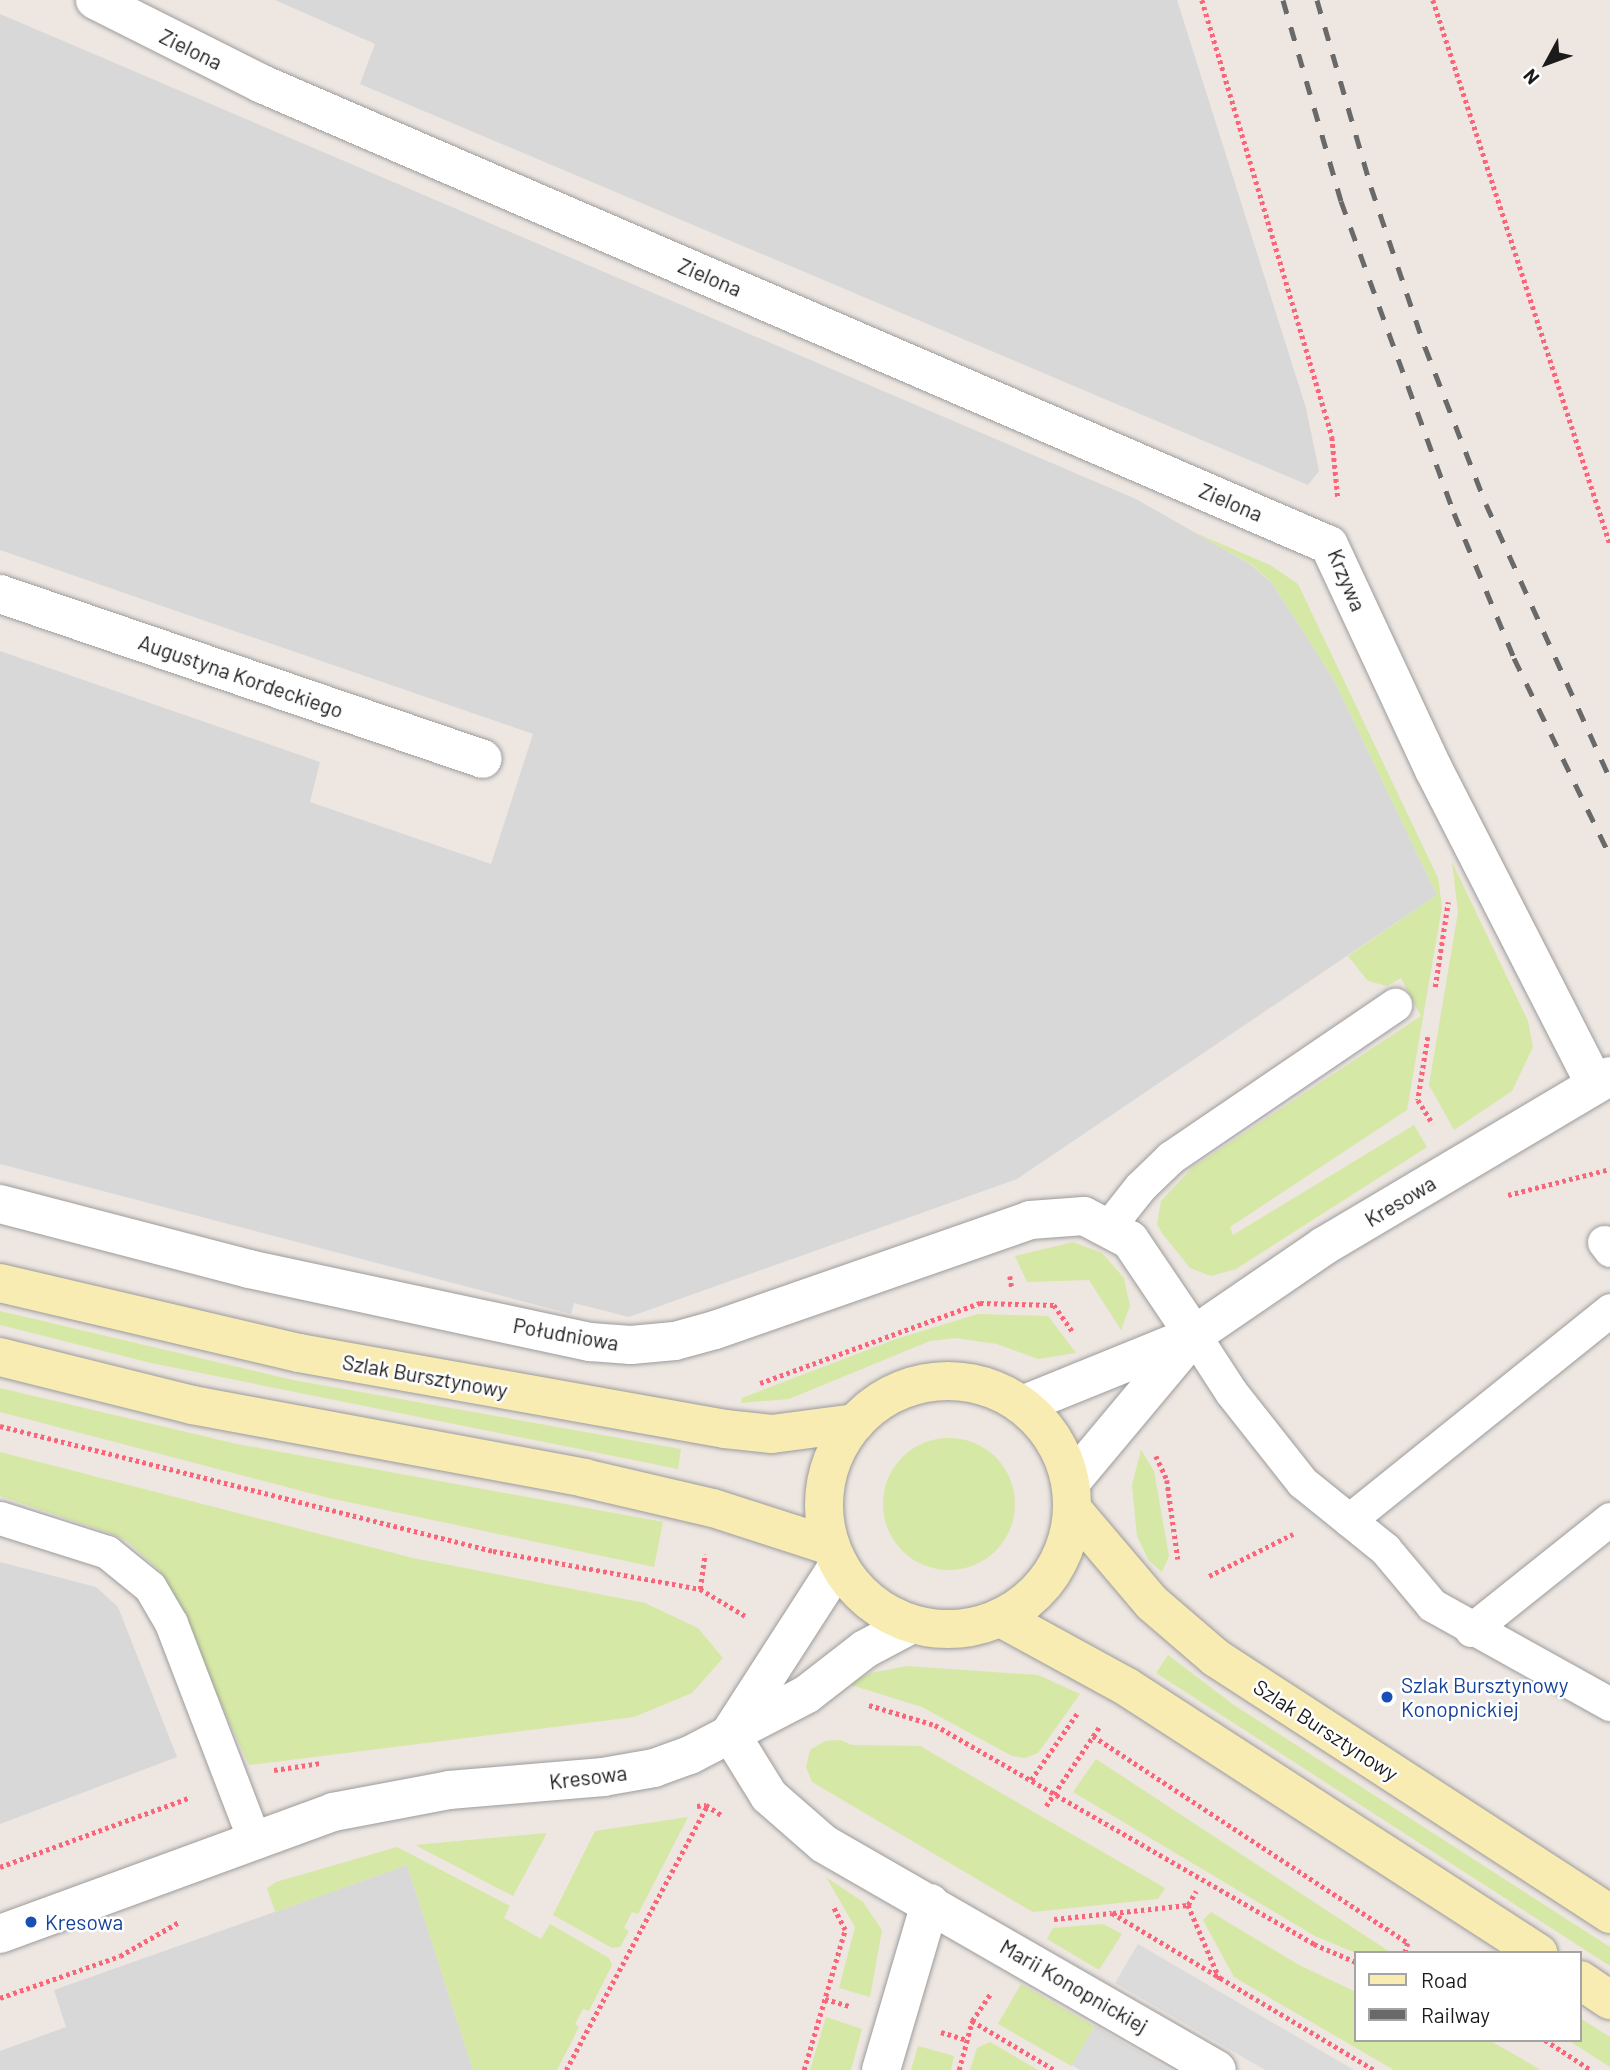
<!DOCTYPE html>
<meta charset="utf-8">
<style>
body{margin:0}
#map{position:relative;width:1610px;height:2070px;overflow:hidden;background:#ede6e1;font-family:Barlow,sans-serif}
div>[style]{position:absolute}
.residential>*{inset:0;background:#d9d8d9}
.grass>*{inset:0;background:#d6e8a5;transform-origin:0 0}
.round{border-radius:50%}
.parking>*{inset:0;background:#dbdbdb}
.path>*{height:4.5px;margin-top:-2.25px;transform-origin:0;background:repeating-linear-gradient(90deg,#fa6579 0 3.5px,transparent 0 7px)}
.roads{filter:drop-shadow(0 0 2px #9c9c9c) drop-shadow(0 0 2px #9c9c9c)}
.service>*{height:33px;margin:-16.5px;padding:0 16.5px;transform-origin:16.5px;border-radius:16.5px;background:#fff}
.minor>*{height:38px;margin:-19px;padding:0 19px;transform-origin:19px;border-radius:19px;background:#fff}
.secondary>*{height:38px;margin:-19px;padding:0 19px;transform-origin:19px;border-radius:19px;background:#f9ecb3}
.secondary>.ring{margin:-19px;padding:0;box-sizing:content-box;background:none;border:38px solid #f9ecb3;border-radius:50%}
.rail>*{height:5px;margin-top:-2.5px;transform-origin:0;background:repeating-linear-gradient(90deg,#696969 0 14px,transparent 0 28px)}
.dots>*{width:19px;height:19px;translate:-50% -50%;box-sizing:border-box;border:4px solid #fff;border-radius:50%}
span{translate:-50% -50%;white-space:nowrap;text-align:center;line-height:1.15;-webkit-text-stroke:5px #fff;paint-order:stroke}
.street-label{font-size:21px;color:#1b1b1b}
.transit-label{font-size:21px;color:#164399}
.left{translate:0 -50%;text-align:left}
.legend{position:absolute;left:1354px;top:1951px;width:228px;height:91px;box-sizing:border-box;background:#fff;border:2px solid #a4a4a4;margin:0;padding:9px 12px;list-style:none;font-size:21px;color:#1b1b1b}
.legend li{display:flex;align-items:center;gap:14px;height:35px}
.legend b{width:35px;border:2px solid #a4a4a4}
.north{position:absolute;left:1512px;top:28px;width:70px;height:70px;-webkit-text-stroke:5px #fff;paint-order:stroke;rotate:229deg;font-size:19px;font-weight:700;line-height:28px;text-align:center;color:#1b1b1b}
.north::after{content:'';display:block;margin:auto;width:24px;height:32px;background:#1b1b1b;clip-path:polygon(50% 0,100% 100%,50% 72%,0 100%)}
</style>
<div id="map">
<div class="residential">
<i style="clip-path:polygon(275px 0,1177px 0,1306px 408px,1319px 471px,1308px 485px,360px 84px,375px 44px)"></i>
<i style="clip-path:polygon(0 14px,1136px 499px,1250px 564px,1273px 584px,1334px 680px,1437px 895px,1017px 1179px,629px 1317px,574px 1303px,571px 1314px,0 1164px,0 651px,320px 762px,310px 802px,491px 864px,533px 734px,0 550px)"></i>
<i style="clip-path:polygon(0 1562px,96px 1587px,118px 1607px,177px 1757px,0 1824px)"></i>
<i style="clip-path:polygon(407px 1865px,473px 2070px,0 2070px,0 2051px,66px 2027px,54px 1990px)"></i>
</div>
<div class="grass">
<i style="clip-path:polygon(1191px 531px,1270px 565px,1298px 584px,1438px 878px,1442px 907px,1407px 1110px,1230px 1227px,1233px 1235px,1414px 1125px,1427px 1147px,1236px 1269px,1211px 1276px,1190px 1268px,1162px 1233px,1157px 1224px,1161px 1201px,1193px 1167px,1421px 1016px,1401px 978px,1387px 986px,1368px 981px,1348px 956px,1437px 895px,1334px 680px,1273px 584px,1251px 564px)"></i>
<i style="clip-path:polygon(1452px 862px,1528px 1021px,1533px 1047px,1512px 1091px,1454px 1130px,1429px 1085px,1458px 912px)"></i>
<i style="clip-path:polygon(1073px 1242px,1102px 1253px,1124px 1278px,1130px 1306px,1121px 1330px,1089px 1280px,1027px 1282px,1015px 1256px)"></i>
<i style="clip-path:polygon(0 1311px,293px 1380px,681px 1449px,678px 1469px,151px 1363px,0 1325px)"></i>
<i style="clip-path:polygon(978px 1314px,1048px 1316px,1076px 1353px,1038px 1359px,997px 1344px,955px 1338px,930px 1341px,789px 1399px,741px 1403px,742px 1398px,896px 1339px)"></i>
<i style="clip-path:polygon(0 1388px,237px 1444px,663px 1522px,654px 1567px,329px 1498px,0 1412px)"></i>
<i class="round" style="left:883px;top:1438px;width:132px;height:132px"></i>
<i style="clip-path:polygon(1141px 1450px,1154px 1471px,1169px 1556px,1162px 1572px,1149px 1561px,1137px 1536px,1132px 1485px)"></i>
<i style="clip-path:polygon(0 1452px,413px 1558px,645px 1603px,698px 1628px,723px 1658px,692px 1693px,634px 1717px,249px 1765px,160px 1571px,128px 1542px,110px 1533px,0 1496px)"></i>
<i style="clip-path:polygon(1168px 1655px,1234px 1705px,1610px 1947px,1610px 1966px,1156px 1673px)"></i>
<i style="clip-path:polygon(907px 1666px,1038px 1675px,1080px 1694px,1038px 1753px,1025px 1758px,1012px 1756px,922px 1707px,848px 1684px,871px 1673px)"></i>
<i style="clip-path:polygon(840px 1740px,852px 1745px,920px 1746px,1165px 1888px,1158px 1899px,1033px 1912px,812px 1782px,806px 1767px,810px 1750px,825px 1741px)"></i>
<i style="clip-path:polygon(1096px 1759px,1390px 1952px,1390px 1953px,1356px 1953px,1315px 1936px,1073px 1792px)"></i>
<i style="clip-path:polygon(688px 1817px,638px 1914px,632px 1912px,624px 1928px,629px 1931px,620px 1947px,612px 1948px,553px 1915px,595px 1831px)"></i>
<i style="clip-path:polygon(547px 1833px,513px 1896px,415px 1845px)"></i>
<i style="clip-path:polygon(397px 1847px,510px 1906px,504px 1918px,541px 1939px,550px 1924px,609px 1958px,612px 1965px,589px 2011px,583px 2009px,575px 2024px,579px 2027px,557px 2070px,473px 2070px,407px 1865px,275px 1912px,267px 1888px,276px 1882px)"></i>
<i style="clip-path:polygon(826px 1877px,863px 1902px,882px 1930px,870px 1997px,839px 1988px,855px 1927px)"></i>
<i style="clip-path:polygon(1211px 1912px,1299px 1965px,1356px 1992px,1356px 2040px,1489px 2040px,1541px 2070px,1394px 2070px,1234px 1977px,1203px 1920px)"></i>
<i style="clip-path:polygon(1103px 1924px,1122px 1934px,1099px 1970px,1047px 1939px,1053px 1928px)"></i>
<i style="left:1021px;top:1984px;width:85px;height:46px;rotate:30deg"></i>
<i style="clip-path:polygon(826px 2017px,862px 2029px,851px 2070px,810px 2070px)"></i>
<i style="clip-path:polygon(1580px 2018px,1610px 2037px,1610px 2067px,1568px 2040px,1580px 2040px)"></i>
<i style="clip-path:polygon(990px 2042px,1038px 2070px,970px 2070px,977px 2048px)"></i>
<i style="clip-path:polygon(918px 2046px,954px 2056px,951px 2070px,911px 2070px)"></i>
</div>
<div class="parking">
<i style="clip-path:polygon(1138px 1944px,1354px 2070px,1265px 2070px,1115px 1983px)"></i>
<i style="clip-path:polygon(1095px 2026px,1170px 2070px,1080px 2070px,1072px 2065px)"></i>
</div>
<div class="path">
<i style="left:1202px;top:0;width:456px;rotate:73.4deg"></i>
<i style="left:1332px;top:437px;width:61px;rotate:84.4deg"></i>
<i style="left:1433px;top:0;width:572px;rotate:71.98deg"></i>
<i style="left:1435px;top:987px;width:86px;rotate:-81.3deg"></i>
<i style="left:1428px;top:1037px;width:64px;rotate:99deg"></i>
<i style="left:1418px;top:1100px;width:28px;rotate:58deg"></i>
<i style="left:1508px;top:1195px;width:105px;rotate:-14.3deg"></i>
<i style="left:1010px;top:1276px;width:13px;rotate:81deg"></i>
<i style="left:760px;top:1383px;width:234px;rotate:-20deg"></i>
<i style="left:980px;top:1303px;width:74px;rotate:1.5deg"></i>
<i style="left:1054px;top:1305px;width:33px;rotate:55deg"></i>
<i style="left:0;top:1426px;width:509px;rotate:14.23deg"></i>
<i style="left:493px;top:1551px;width:210px;rotate:10.4deg"></i>
<i style="left:700px;top:1589px;width:55px;rotate:30.8deg"></i>
<i style="left:1156px;top:1456px;width:26px;rotate:65deg"></i>
<i style="left:1167px;top:1480px;width:80px;rotate:82.1deg"></i>
<i style="left:1209px;top:1576px;width:94px;rotate:-26.6deg"></i>
<i style="left:700px;top:1589px;width:35px;rotate:-82deg"></i>
<i style="left:869px;top:1705px;width:69px;rotate:16.9deg"></i>
<i style="left:935px;top:1725px;width:438px;rotate:30deg"></i>
<i style="left:1314px;top:1944px;width:46px;rotate:23.2deg"></i>
<i style="left:1093px;top:1736px;width:377px;rotate:33.3deg"></i>
<i style="left:1408px;top:1943px;width:10px;rotate:107deg"></i>
<i style="left:274px;top:1770px;width:48px;rotate:-8.5deg"></i>
<i style="left:1031px;top:1780px;width:83px;rotate:-55.3deg"></i>
<i style="left:697px;top:1806px;width:9px;rotate:-6deg"></i>
<i style="left:706px;top:1805px;width:20px;rotate:33deg"></i>
<i style="left:1046px;top:1806px;width:97px;rotate:-56deg"></i>
<i style="left:0;top:1867px;width:201px;rotate:-20.1deg"></i>
<i style="left:1188px;top:1905px;width:16px;rotate:-60deg"></i>
<i style="left:1113px;top:1913px;width:75px;rotate:-6.1deg"></i>
<i style="left:1188px;top:1905px;width:84px;rotate:66.8deg"></i>
<i style="left:1054px;top:1919px;width:58px;rotate:-5.9deg"></i>
<i style="left:1112px;top:1913px;width:305px;rotate:30.9deg"></i>
<i style="left:0;top:1998px;width:127px;rotate:-19.3deg"></i>
<i style="left:120px;top:1956px;width:68px;rotate:-30deg"></i>
<i style="left:825px;top:1999px;width:26px;rotate:16deg"></i>
<i style="left:972px;top:2021px;width:32px;rotate:-56deg"></i>
<i style="left:941px;top:2032px;width:27px;rotate:17deg"></i>
<i style="left:1545px;top:2040px;width:55px;rotate:33.1deg"></i>
<i style="left:566px;top:2070px;width:299px;rotate:-61.9deg"></i>
<i style="left:804px;top:2070px;width:146px;rotate:-73.7deg"></i>
<i style="left:845px;top:1930px;width:27px;rotate:-117deg"></i>
<i style="left:959px;top:2070px;width:51px;rotate:-75.1deg"></i>
<i style="left:972px;top:2021px;width:96px;rotate:30.6deg"></i>
</div>
<div class="roads">
<div class="service">
<i style="left:1109px;top:1226px;width:50px;rotate:-51.5deg"></i>
<i style="left:1140px;top:1187px;width:43px;rotate:-44.1deg"></i>
<i style="left:1171px;top:1157px;width:271px;rotate:-34.2deg"></i>
<i style="left:1604px;top:1242px;width:10px;rotate:53deg"></i>
<i style="left:1194px;top:1335px;width:68px;rotate:57deg"></i>
<i style="left:1231px;top:1392px;width:115px;rotate:51.7deg"></i>
<i style="left:1302px;top:1482px;width:107px;rotate:38.9deg"></i>
<i style="left:1385px;top:1549px;width:73px;rotate:50deg"></i>
<i style="left:1432px;top:1605px;width:204px;rotate:29.1deg"></i>
<i style="left:0;top:1518px;width:112px;rotate:17.6deg"></i>
<i style="left:107px;top:1552px;width:55px;rotate:39.1deg"></i>
<i style="left:150px;top:1587px;width:42px;rotate:59.7deg"></i>
<i style="left:171px;top:1623px;width:231px;rotate:69deg"></i>
<i style="left:1349px;top:1520px;width:335px;rotate:-38.8deg"></i>
<i style="left:1471px;top:1630px;width:178px;rotate:-38.6deg"></i>
</div>
<div class="minor">
<i style="left:95px;top:0;width:187px;rotate:26.7deg"></i>
<i style="left:262px;top:84px;width:1162px;rotate:23.37deg"></i>
<i style="left:1329px;top:545px;width:248px;rotate:65deg"></i>
<i style="left:1434px;top:770px;width:353px;rotate:62.9deg"></i>
<i style="left:0;top:594px;width:510px;rotate:18.86deg"></i>
<i style="left:0;top:1204px;width:257px;rotate:14.6deg"></i>
<i style="left:249px;top:1269px;width:349px;rotate:12.1deg"></i>
<i style="left:590px;top:1342px;width:41px;rotate:4.2deg"></i>
<i style="left:631px;top:1345px;width:44px;rotate:-5.2deg"></i>
<i style="left:675px;top:1341px;width:41px;rotate:-15.4deg"></i>
<i style="left:715px;top:1330px;width:334px;rotate:-19.2deg"></i>
<i style="left:1030px;top:1220px;width:54px;rotate:-4.2deg"></i>
<i style="left:1084px;top:1216px;width:52px;rotate:27.6deg"></i>
<i style="left:1130px;top:1240px;width:115px;rotate:56deg"></i>
<i style="left:1022px;top:1405px;width:186px;rotate:-22.1deg"></i>
<i style="left:1194px;top:1335px;width:158px;rotate:-34.4deg"></i>
<i style="left:1324px;top:1246px;width:333px;rotate:-30.7deg"></i>
<i style="left:1071px;top:1482px;width:190px;rotate:-50.1deg"></i>
<i style="left:730px;top:1733px;width:74px;rotate:58.2deg"></i>
<i style="left:769px;top:1796px;width:73px;rotate:41.1deg"></i>
<i style="left:824px;top:1844px;width:453px;rotate:29.9deg"></i>
<i style="left:730px;top:1733px;width:201px;rotate:-57.2deg"></i>
<i style="left:0;top:1934px;width:355px;rotate:-20.1deg"></i>
<i style="left:333px;top:1812px;width:118px;rotate:-10.7deg"></i>
<i style="left:449px;top:1790px;width:155px;rotate:-4.8deg"></i>
<i style="left:603px;top:1777px;width:52px;rotate:-10deg"></i>
<i style="left:654px;top:1768px;width:38px;rotate:-20deg"></i>
<i style="left:690px;top:1755px;width:132px;rotate:-27.5deg"></i>
<i style="left:807px;top:1694px;width:73px;rotate:-37.8deg"></i>
<i style="left:865px;top:1649px;width:53px;rotate:-28deg"></i>
<i style="left:881px;top:2070px;width:174px;rotate:-73.6deg"></i>
</div>
<div class="secondary">
<i style="left:0;top:1283px;width:307px;rotate:13.2deg"></i>
<i style="left:299px;top:1353px;width:433px;rotate:10.1deg"></i>
<i style="left:725px;top:1429px;width:47px;rotate:6.1deg"></i>
<i style="left:772px;top:1434px;width:84px;rotate:-7.5deg"></i>
<i style="left:0;top:1357px;width:198px;rotate:14deg"></i>
<i style="left:192px;top:1405px;width:399px;rotate:10.5deg"></i>
<i style="left:584px;top:1478px;width:132px;rotate:13.1deg"></i>
<i style="left:713px;top:1508px;width:124px;rotate:17.9deg"></i>
<i class="ring" style="left:824px;top:1381px;width:210px;height:210px"></i>
<i style="left:1073px;top:1510px;width:122px;rotate:49.7deg"></i>
<i style="left:1152px;top:1603px;width:84px;rotate:40.7deg"></i>
<i style="left:1216px;top:1658px;width:470px;rotate:33deg"></i>
<i style="left:1001px;top:1618px;width:144px;rotate:28.7deg"></i>
<i style="left:1127px;top:1687px;width:490px;rotate:32.9deg"></i>
<i style="left:1580px;top:1980px;width:36px;rotate:34deg"></i>
</div>
</div>
<div class="rail">
<i style="left:1283px;top:0;width:209px;rotate:73.9deg"></i>
<i style="left:1341px;top:201px;width:332px;rotate:70.1deg"></i>
<i style="left:1454px;top:513px;width:157px;rotate:67.5deg"></i>
<i style="left:1514px;top:658px;width:220px;rotate:64.1deg"></i>
<i style="left:1317px;top:0;width:195px;rotate:73.9deg"></i>
<i style="left:1371px;top:187px;width:169px;rotate:71.4deg"></i>
<i style="left:1425px;top:347px;width:168px;rotate:68.8deg"></i>
<i style="left:1486px;top:504px;width:301px;rotate:65.7deg"></i>
</div>
<div class="dots">
<i style="left:1387px;top:1697px;background:#1a4fb4"></i>
<i style="left:31px;top:1922px;background:#1a4fb4"></i>
</div>
<div class="street-label">
<span style="left:191px;top:49px;rotate:26deg">Zielona</span>
<span style="left:710px;top:277px;rotate:23deg">Zielona</span>
<span style="left:1231px;top:502px;rotate:23deg">Zielona</span>
<span style="left:1347px;top:580px;rotate:67deg">Krzywa</span>
<span style="left:241px;top:676px;rotate:19deg">Augustyna Kordeckiego</span>
<span style="left:1400px;top:1201px;rotate:-31deg">Kresowa</span>
<span style="left:566px;top:1334px;rotate:10deg">Południowa</span>
<span style="left:425px;top:1376px;rotate:10deg">Szlak Bursztynowy</span>
<span style="left:1326px;top:1730px;rotate:33deg">Szlak Bursztynowy</span>
<span style="left:588px;top:1777px;rotate:-7deg">Kresowa</span>
<span style="left:1074px;top:1986px;rotate:30deg">Marii Konopnickiej</span>
</div>
<div class="transit-label">
<span class="left" style="left:1401px;top:1697px">Szlak Bursztynowy<br>Konopnickiej</span>
<span class="left" style="left:45px;top:1922px">Kresowa</span>
</div>
<ul class="legend">
<li><b style="height:9px;background:#f9ecb3"></b>Road</li>
<li><b style="height:9px;background:#696969"></b>Railway</li>
</ul>
<div class="north">N</div>
</div>
